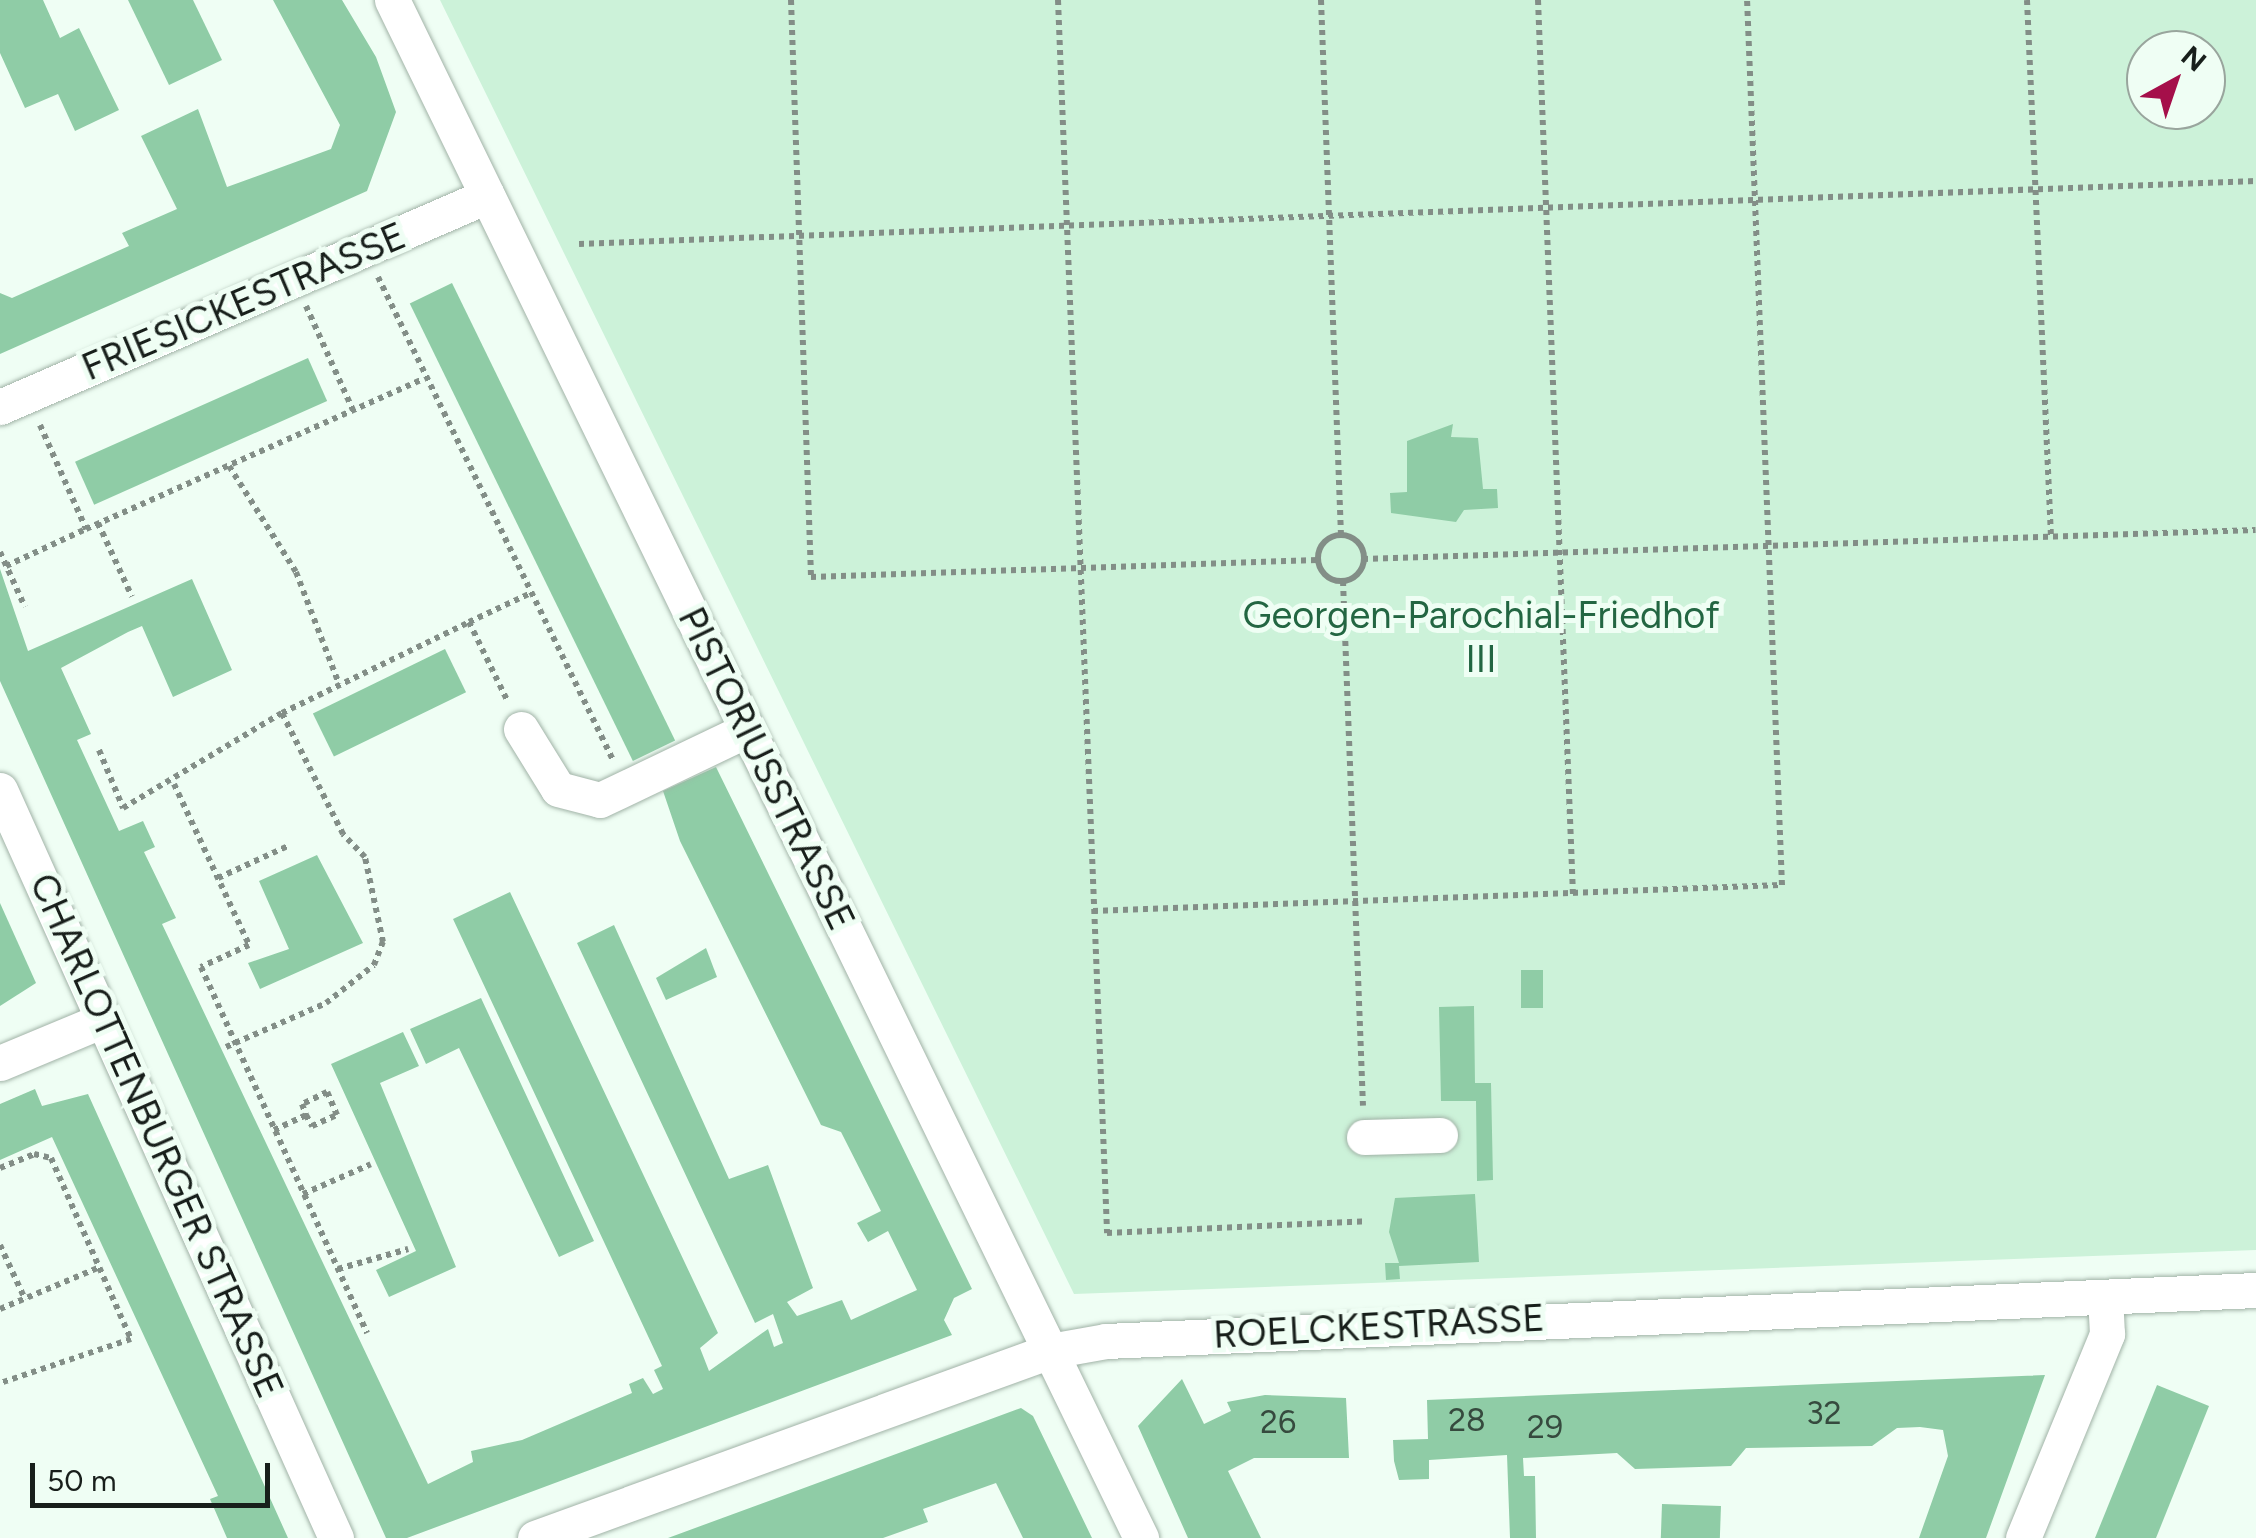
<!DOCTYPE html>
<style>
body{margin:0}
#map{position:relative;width:2256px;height:1538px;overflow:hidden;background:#effef4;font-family:Figtree,sans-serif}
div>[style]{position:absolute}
.green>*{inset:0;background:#ccf2d9}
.building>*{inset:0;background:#8fcca6;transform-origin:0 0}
.path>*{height:6px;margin-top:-3px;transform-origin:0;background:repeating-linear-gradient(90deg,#838e87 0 5px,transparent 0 10px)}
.path>.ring{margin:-3px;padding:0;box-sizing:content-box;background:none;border:6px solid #838e87;border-radius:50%}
.roads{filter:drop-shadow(0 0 2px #a1b3a7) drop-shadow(0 0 2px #a1b3a7)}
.minor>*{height:35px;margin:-17.5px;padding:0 17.5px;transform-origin:17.5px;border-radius:17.5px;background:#fff}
span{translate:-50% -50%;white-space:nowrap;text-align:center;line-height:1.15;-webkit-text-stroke:10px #effef4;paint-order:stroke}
.number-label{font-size:32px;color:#364a3e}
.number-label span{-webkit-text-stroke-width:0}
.street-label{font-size:38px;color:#181f1b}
.park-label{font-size:38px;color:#236642}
.north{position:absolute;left:2126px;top:30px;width:100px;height:100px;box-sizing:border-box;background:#effef4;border:2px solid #99a59d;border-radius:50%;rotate:40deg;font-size:28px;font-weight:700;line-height:40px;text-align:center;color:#181f1b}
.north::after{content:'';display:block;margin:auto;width:35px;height:45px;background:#a50f4a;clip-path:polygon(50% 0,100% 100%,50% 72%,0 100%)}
.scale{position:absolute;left:30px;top:1463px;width:240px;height:45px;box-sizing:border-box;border:5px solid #181f1b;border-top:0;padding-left:12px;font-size:30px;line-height:35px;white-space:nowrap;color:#181f1b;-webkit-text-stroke:8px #effef4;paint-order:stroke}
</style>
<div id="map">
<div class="green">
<i style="clip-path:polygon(evenodd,440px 0,2256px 0,2256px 1250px,1074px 1294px,440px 0,2146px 50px,2206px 50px,2206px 110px,2146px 110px,2146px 50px)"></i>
</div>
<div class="building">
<i style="clip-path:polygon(0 0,43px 0,60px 38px,79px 28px,119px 110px,75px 131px,58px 94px,25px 108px,0 53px)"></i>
<i style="clip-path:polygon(128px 0,193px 0,222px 60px,169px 85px)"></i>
<i style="clip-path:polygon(273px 0,342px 0,376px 57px,396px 112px,367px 191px,0 354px,0 293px,12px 298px,129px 246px,122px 233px,177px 209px,141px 136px,198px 109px,227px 187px,331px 149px,340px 125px)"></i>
<i style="left:452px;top:283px;width:509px;height:47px;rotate:64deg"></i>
<i style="left:308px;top:358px;width:47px;height:255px;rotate:66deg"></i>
<i style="clip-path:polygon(1453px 424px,1451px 437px,1478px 438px,1483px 489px,1497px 489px,1498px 508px,1464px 510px,1456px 522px,1391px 513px,1390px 493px,1407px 492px,1407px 441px)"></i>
<i style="clip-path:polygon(0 569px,28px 651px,192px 579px,232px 670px,173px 697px,142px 626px,128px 632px,61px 668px,91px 734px,77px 740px,119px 831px,143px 821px,155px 847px,144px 852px,176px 918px,162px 924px,428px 1484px,473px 1462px,471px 1451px,522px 1440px,632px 1393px,629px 1384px,643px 1378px,653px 1394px,663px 1389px,654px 1370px,662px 1366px,453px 919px,510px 892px,718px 1333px,700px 1348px,709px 1371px,768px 1329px,774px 1347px,783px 1343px,773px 1314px,755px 1323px,577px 943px,614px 925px,729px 1179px,768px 1165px,813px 1288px,787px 1302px,797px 1316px,842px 1300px,851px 1320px,917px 1290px,888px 1231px,868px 1242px,857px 1223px,881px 1211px,841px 1132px,821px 1125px,680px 841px,663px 791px,716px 767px,972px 1289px,954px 1298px,944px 1320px,952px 1335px,407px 1538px,386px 1538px,0 681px)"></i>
<i style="left:445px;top:649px;width:48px;height:147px;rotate:64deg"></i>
<i style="clip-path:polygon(317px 855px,363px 943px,260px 989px,248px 963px,289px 949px,259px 881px)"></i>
<i style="clip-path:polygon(0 903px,36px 983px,0 1006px)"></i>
<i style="clip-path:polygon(706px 948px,717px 977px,666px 1000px,656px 978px)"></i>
<i style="left:1521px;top:970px;width:22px;height:38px"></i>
<i style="clip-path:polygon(481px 998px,594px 1241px,559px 1257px,459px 1048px,426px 1064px,410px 1029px)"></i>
<i style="clip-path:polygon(1474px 1006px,1475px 1083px,1491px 1083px,1493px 1180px,1477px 1181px,1476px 1101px,1441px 1101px,1439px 1007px)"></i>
<i style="clip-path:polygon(403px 1032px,419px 1066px,380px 1083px,456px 1267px,389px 1297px,376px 1270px,416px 1251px,331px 1064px)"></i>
<i style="clip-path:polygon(35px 1089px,42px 1106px,88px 1094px,288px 1538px,227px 1538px,210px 1499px,218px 1496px,52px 1137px,0 1160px,0 1104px)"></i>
<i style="clip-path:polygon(1475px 1194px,1479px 1262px,1399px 1266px,1400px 1279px,1386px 1280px,1385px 1263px,1399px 1263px,1389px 1232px,1395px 1198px)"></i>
<i style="clip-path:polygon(2045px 1375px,1986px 1538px,1919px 1538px,1948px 1456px,1943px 1430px,1920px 1427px,1897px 1428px,1872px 1446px,1746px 1448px,1731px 1466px,1635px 1469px,1617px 1453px,1523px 1458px,1524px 1476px,1535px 1476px,1536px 1538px,1510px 1538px,1507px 1455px,1429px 1460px,1429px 1479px,1399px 1480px,1394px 1461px,1393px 1440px,1428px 1439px,1427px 1400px)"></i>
<i style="clip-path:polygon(1182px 1379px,1204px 1424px,1231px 1411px,1227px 1402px,1265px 1395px,1346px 1398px,1349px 1458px,1254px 1458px,1228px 1471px,1261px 1538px,1188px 1538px,1138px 1426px)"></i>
<i style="clip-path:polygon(2157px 1385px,2209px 1406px,2156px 1538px,2095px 1538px)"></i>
<i style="clip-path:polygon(1021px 1408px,1033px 1416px,1092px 1538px,1023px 1538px,996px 1483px,923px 1509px,928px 1522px,883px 1538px,668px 1538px)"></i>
<i style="left:1662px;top:1504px;width:59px;height:34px;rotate:2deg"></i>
</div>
<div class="path">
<i style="left:791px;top:0;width:577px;rotate:88.01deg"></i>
<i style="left:811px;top:577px;width:507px;rotate:-1.92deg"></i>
<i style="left:1058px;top:0;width:1234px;rotate:87.72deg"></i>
<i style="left:1107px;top:1233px;width:260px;rotate:-2.6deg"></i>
<i style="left:1321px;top:0;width:536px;rotate:87.86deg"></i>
<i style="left:1538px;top:0;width:895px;rotate:87.76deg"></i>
<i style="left:2027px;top:0;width:538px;rotate:87.44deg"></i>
<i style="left:579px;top:244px;width:1678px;rotate:-2.15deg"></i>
<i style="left:378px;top:277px;width:537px;rotate:64.06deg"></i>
<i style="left:306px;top:306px;width:114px;rotate:65.7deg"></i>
<i style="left:40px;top:425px;width:114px;rotate:66.1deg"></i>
<i style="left:86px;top:529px;width:369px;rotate:-24deg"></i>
<i style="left:229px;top:466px;width:125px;rotate:57.7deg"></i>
<i style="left:296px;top:572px;width:120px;rotate:69deg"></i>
<i style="left:98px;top:523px;width:81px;rotate:65.3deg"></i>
<i class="ring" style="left:1318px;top:535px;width:40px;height:40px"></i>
<i style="left:0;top:552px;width:60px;rotate:65.6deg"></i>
<i style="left:1363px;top:559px;width:893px;rotate:-1.86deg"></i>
<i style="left:6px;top:566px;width:88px;rotate:-24.8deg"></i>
<i style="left:1343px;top:581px;width:525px;rotate:87.82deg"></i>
<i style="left:469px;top:622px;width:68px;rotate:-25.1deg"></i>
<i style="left:99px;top:750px;width:63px;rotate:67.5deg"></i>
<i style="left:123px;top:808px;width:185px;rotate:-30.9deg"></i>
<i style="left:282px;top:713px;width:208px;rotate:-25.9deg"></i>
<i style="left:469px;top:622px;width:87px;rotate:64deg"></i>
<i style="left:174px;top:784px;width:178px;rotate:65deg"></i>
<i style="left:249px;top:945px;width:53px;rotate:155.4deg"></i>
<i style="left:201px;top:967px;width:402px;rotate:65.6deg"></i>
<i style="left:218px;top:878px;width:79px;rotate:-24.6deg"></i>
<i style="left:1093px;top:911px;width:689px;rotate:-2.16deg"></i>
<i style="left:1782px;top:885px;width:886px;rotate:-92.26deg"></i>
<i style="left:226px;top:1047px;width:109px;rotate:-23.7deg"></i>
<i style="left:326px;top:1003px;width:61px;rotate:-38.4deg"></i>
<i style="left:374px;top:965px;width:25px;rotate:-69deg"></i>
<i style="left:383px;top:942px;width:87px;rotate:-102deg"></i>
<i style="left:365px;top:857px;width:32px;rotate:-134deg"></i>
<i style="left:343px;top:834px;width:136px;rotate:-116.8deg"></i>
<i style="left:274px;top:1130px;width:35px;rotate:-25deg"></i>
<i style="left:306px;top:1115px;width:13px;rotate:61deg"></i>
<i style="left:312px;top:1126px;width:27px;rotate:-24deg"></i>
<i style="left:337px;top:1115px;width:25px;rotate:-113deg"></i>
<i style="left:327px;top:1092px;width:28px;rotate:154deg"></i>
<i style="left:302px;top:1104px;width:12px;rotate:70deg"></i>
<i style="left:0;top:1168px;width:37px;rotate:-22deg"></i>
<i style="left:34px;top:1154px;width:17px;rotate:13deg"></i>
<i style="left:51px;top:1158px;width:198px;rotate:66.2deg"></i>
<i style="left:131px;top:1339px;width:138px;rotate:161.4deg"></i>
<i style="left:303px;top:1194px;width:74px;rotate:-23.8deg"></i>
<i style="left:0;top:1245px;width:60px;rotate:65.2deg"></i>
<i style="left:338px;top:1269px;width:73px;rotate:-15.9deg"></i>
<i style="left:0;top:1309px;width:108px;rotate:-22.8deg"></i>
</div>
<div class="roads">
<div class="minor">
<i style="left:392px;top:0;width:1711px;rotate:64.03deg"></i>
<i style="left:0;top:407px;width:531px;rotate:-23.43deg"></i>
<i style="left:521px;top:729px;width:70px;rotate:58.3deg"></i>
<i style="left:558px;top:789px;width:43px;rotate:14.7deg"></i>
<i style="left:600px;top:800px;width:163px;rotate:-25.5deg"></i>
<i style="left:0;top:790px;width:820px;rotate:65.81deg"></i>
<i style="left:0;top:1063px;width:112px;rotate:-22.7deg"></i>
<i style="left:1364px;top:1137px;width:76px;rotate:-1.5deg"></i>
<i style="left:535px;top:1538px;width:548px;rotate:-19.96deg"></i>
<i style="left:1050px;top:1351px;width:57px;rotate:-10.1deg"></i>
<i style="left:1106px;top:1341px;width:1151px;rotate:-2.54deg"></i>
<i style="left:2023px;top:1538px;width:221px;rotate:-67.6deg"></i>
<i style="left:2107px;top:1334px;width:37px;rotate:-93deg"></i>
</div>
</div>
<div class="number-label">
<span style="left:1824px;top:1413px">32</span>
<span style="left:1467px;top:1420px">28</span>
<span style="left:1278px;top:1422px">26</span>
<span style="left:1545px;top:1427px">29</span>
</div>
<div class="street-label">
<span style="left:244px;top:302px;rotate:-23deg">FRIESICKESTRASSE</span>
<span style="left:766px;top:769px;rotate:64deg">PISTORIUSSTRASSE</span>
<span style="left:156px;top:1136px;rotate:66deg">CHARLOTTENBURGER STRASSE</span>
<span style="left:1379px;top:1327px;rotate:-3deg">ROELCKESTRASSE</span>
</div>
<div class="park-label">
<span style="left:1481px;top:638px">Georgen-Parochial-Friedhof<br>III</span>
</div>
<div class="north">N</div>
<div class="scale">50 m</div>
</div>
